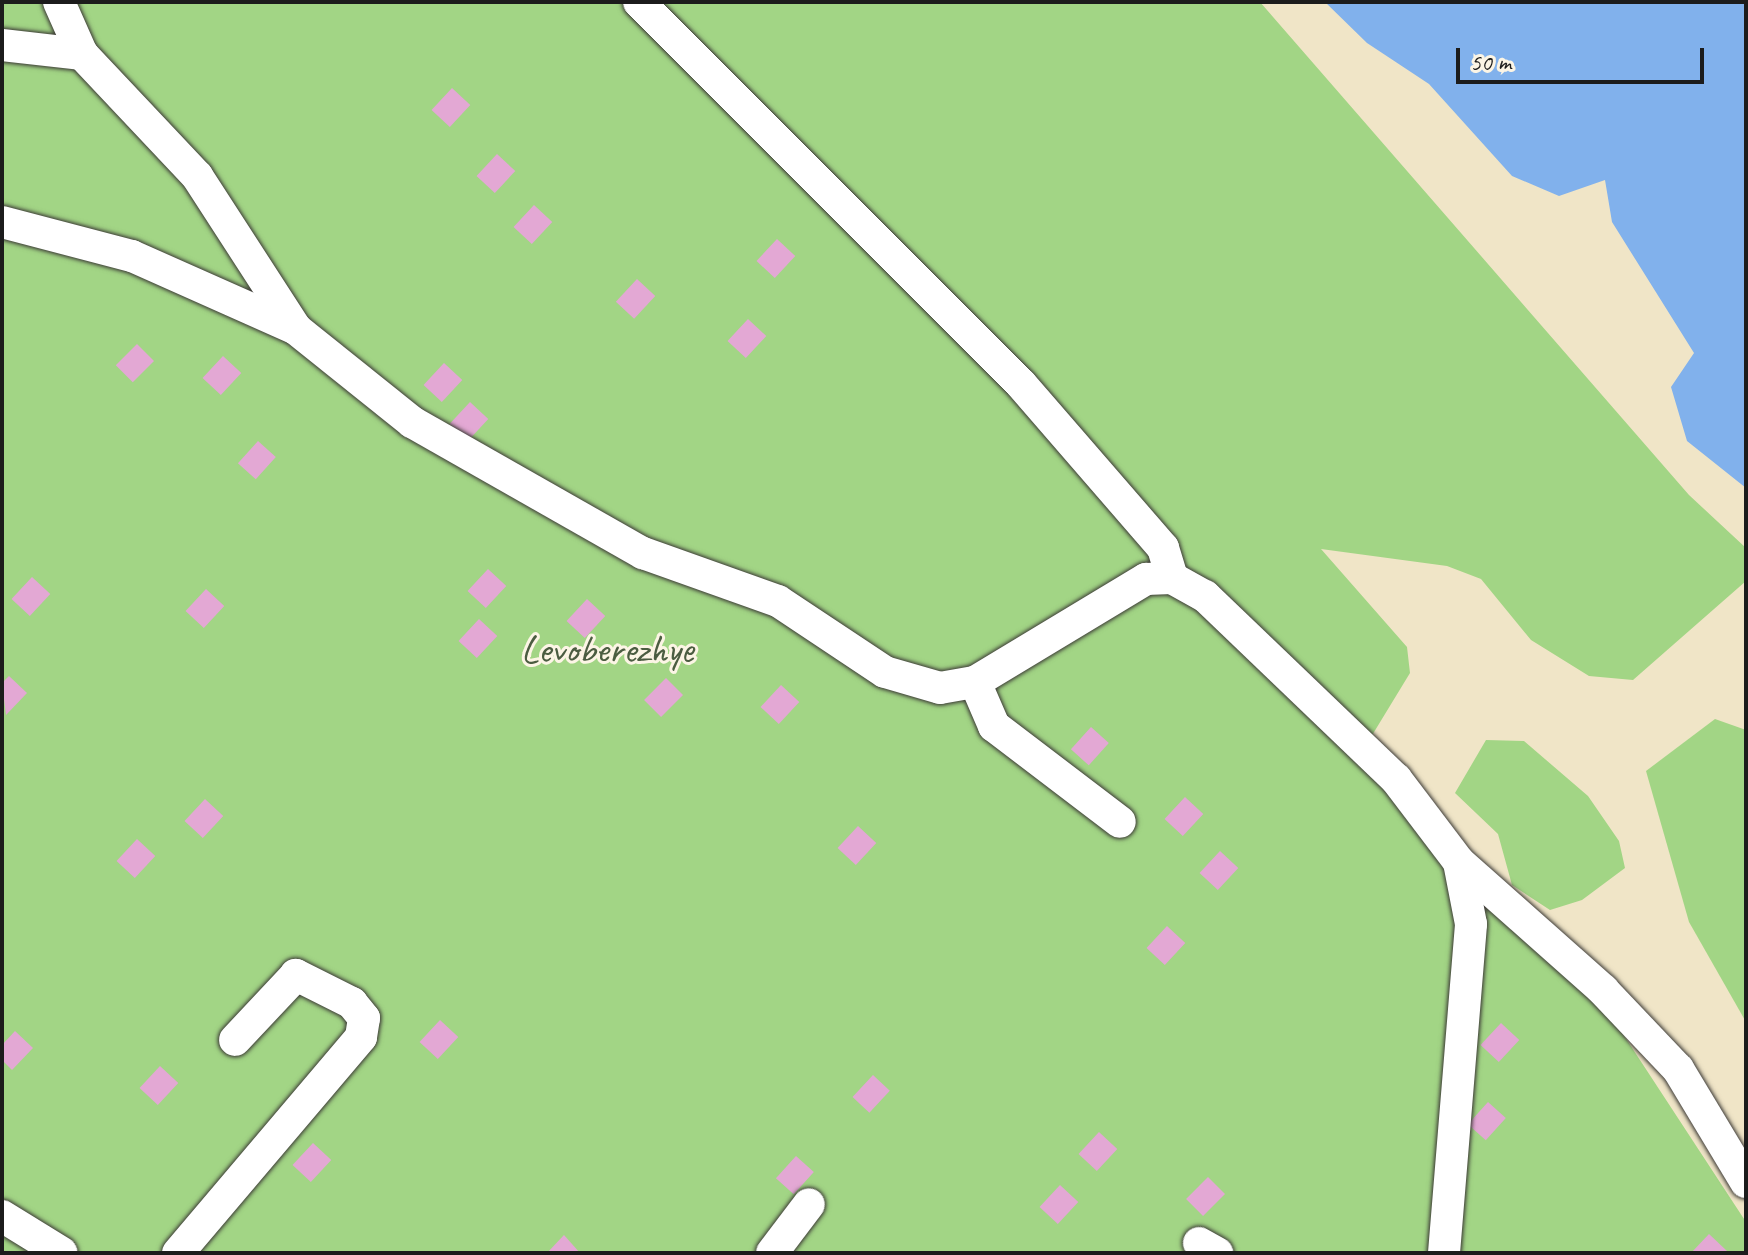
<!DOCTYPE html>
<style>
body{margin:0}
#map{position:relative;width:1748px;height:1255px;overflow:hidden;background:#f0e5c7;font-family:Caveat,sans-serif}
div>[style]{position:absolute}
.green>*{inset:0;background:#a2d585}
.water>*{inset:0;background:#81b1ec}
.building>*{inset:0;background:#e3a8d4;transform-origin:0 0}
.roads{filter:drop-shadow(0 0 2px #3c3a36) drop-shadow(0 0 2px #3c3a36)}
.minor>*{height:32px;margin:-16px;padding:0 16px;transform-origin:16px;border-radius:16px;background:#fff}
span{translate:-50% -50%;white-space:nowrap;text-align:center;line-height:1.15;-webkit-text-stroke:6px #fcf5e5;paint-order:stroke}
.park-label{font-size:40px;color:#4b5d41}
.frame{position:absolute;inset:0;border:4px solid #1c1c1c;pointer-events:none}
.scale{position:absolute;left:1456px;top:48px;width:248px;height:36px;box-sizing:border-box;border:4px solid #1c1c1c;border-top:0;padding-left:10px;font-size:24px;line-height:28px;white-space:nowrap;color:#1c1c1c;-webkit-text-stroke:6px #fcf5e5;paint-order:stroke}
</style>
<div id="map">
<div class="green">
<i style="clip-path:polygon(2px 2px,1260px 2px,1689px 495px,1746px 548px,1746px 581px,1633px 680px,1589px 676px,1531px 640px,1481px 579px,1447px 566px,1321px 549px,1407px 647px,1410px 673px,1371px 737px,1432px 808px,1452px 897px,1508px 916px,1619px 1028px,1746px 1222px,1746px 1253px,2px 1253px)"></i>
<i style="clip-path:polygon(1715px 719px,1746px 730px,1746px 1022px,1689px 922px,1646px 771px)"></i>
<i style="clip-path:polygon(1486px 740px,1524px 741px,1588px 796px,1619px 841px,1625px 868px,1582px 900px,1550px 910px,1512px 885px,1498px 834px,1455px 793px)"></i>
</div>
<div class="water">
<i style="clip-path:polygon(1325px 2px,1746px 2px,1746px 488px,1687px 441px,1671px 387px,1694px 353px,1612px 222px,1605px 180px,1559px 196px,1512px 176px,1429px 84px,1367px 43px)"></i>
</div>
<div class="building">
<i style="left:452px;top:88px;width:25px;height:30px;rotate:43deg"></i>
<i style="left:497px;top:154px;width:25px;height:30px;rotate:43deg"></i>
<i style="left:534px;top:205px;width:25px;height:30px;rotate:43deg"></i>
<i style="left:777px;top:239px;width:25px;height:30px;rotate:43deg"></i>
<i style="left:637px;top:279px;width:25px;height:31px;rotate:43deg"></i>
<i style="left:748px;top:319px;width:25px;height:30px;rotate:43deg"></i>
<i style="left:137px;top:344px;width:24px;height:30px;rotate:45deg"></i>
<i style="left:223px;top:356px;width:25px;height:30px;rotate:43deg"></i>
<i style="left:444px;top:363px;width:25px;height:30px;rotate:43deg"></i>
<i style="left:470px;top:402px;width:25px;height:30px;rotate:43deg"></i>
<i style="left:258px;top:441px;width:24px;height:30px;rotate:42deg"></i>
<i style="left:488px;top:569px;width:25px;height:30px;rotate:43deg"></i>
<i style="left:32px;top:577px;width:25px;height:30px;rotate:43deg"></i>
<i style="left:206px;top:589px;width:25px;height:30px;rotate:43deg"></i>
<i style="left:587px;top:599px;width:25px;height:30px;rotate:43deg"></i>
<i style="left:479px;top:619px;width:25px;height:30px;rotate:43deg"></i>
<i style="clip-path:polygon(9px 676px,27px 693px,6px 715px,2px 683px)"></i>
<i style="left:666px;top:678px;width:24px;height:31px;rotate:45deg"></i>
<i style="left:781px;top:685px;width:25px;height:30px;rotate:43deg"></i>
<i style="left:1091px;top:727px;width:24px;height:30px;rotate:42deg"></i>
<i style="left:1185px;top:797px;width:25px;height:30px;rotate:43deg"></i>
<i style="left:205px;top:799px;width:25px;height:30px;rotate:43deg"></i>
<i style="left:858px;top:826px;width:25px;height:30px;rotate:43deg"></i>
<i style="left:137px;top:839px;width:25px;height:30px;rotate:43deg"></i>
<i style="left:1220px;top:851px;width:25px;height:30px;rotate:43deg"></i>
<i style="left:1167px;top:926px;width:25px;height:30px;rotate:43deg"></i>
<i style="left:440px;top:1020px;width:25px;height:30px;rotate:43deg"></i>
<i style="left:1501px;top:1023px;width:25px;height:30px;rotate:43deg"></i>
<i style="clip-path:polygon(15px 1031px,33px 1048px,12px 1070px,2px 1060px,2px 1045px)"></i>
<i style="left:160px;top:1066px;width:25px;height:30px;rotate:43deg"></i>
<i style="left:873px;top:1075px;width:23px;height:30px;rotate:43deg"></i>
<i style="left:1488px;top:1102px;width:24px;height:30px;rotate:42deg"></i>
<i style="left:1099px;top:1132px;width:25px;height:30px;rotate:43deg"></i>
<i style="left:313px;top:1143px;width:25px;height:30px;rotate:43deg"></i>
<i style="left:796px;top:1156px;width:24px;height:30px;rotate:42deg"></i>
<i style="left:1208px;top:1177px;width:24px;height:31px;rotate:45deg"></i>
<i style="left:1060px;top:1185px;width:25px;height:30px;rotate:43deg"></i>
<i style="clip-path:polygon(1709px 1234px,1727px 1251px,1691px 1253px)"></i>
<i style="clip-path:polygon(564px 1235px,580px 1253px,547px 1253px)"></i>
</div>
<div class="roads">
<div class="minor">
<i style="left:59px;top:2px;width:57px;rotate:66.1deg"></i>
<i style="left:82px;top:54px;width:168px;rotate:46.7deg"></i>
<i style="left:197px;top:176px;width:182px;rotate:57.1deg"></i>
<i style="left:639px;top:2px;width:540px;rotate:45deg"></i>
<i style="left:1021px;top:384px;width:217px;rotate:49.1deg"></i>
<i style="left:1163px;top:548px;width:31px;rotate:73deg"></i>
<i style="left:2px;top:45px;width:81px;rotate:6.4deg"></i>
<i style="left:2px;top:222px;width:134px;rotate:14.7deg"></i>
<i style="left:132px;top:256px;width:180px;rotate:24deg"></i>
<i style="left:296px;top:329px;width:149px;rotate:38.7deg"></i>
<i style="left:412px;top:422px;width:266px;rotate:29.6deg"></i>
<i style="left:643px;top:553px;width:143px;rotate:19.6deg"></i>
<i style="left:778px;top:601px;width:128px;rotate:33.6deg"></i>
<i style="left:885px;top:672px;width:57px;rotate:16.2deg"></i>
<i style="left:940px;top:688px;width:36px;rotate:-10deg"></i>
<i style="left:975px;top:682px;width:200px;rotate:-31.1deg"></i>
<i style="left:1146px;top:579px;width:26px;rotate:-2deg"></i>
<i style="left:1172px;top:578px;width:38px;rotate:29deg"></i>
<i style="left:1205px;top:596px;width:265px;rotate:43.8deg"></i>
<i style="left:1396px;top:779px;width:104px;rotate:52.8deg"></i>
<i style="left:1459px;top:862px;width:193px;rotate:41.6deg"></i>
<i style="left:1603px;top:990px;width:109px;rotate:46.5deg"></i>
<i style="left:1678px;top:1069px;width:132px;rotate:59deg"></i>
<i style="left:975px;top:682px;width:48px;rotate:66.6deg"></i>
<i style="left:994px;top:726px;width:158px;rotate:37.3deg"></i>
<i style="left:2px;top:1216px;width:70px;rotate:31.7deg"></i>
<i style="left:1199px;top:1243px;width:21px;rotate:29deg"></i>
<i style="left:178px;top:1253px;width:283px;rotate:-49.7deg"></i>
<i style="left:361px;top:1037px;width:19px;rotate:-81deg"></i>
<i style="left:364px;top:1018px;width:19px;rotate:-129deg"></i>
<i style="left:352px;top:1003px;width:63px;rotate:-153.4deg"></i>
<i style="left:296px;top:975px;width:89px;rotate:133.2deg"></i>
<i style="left:772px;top:1253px;width:61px;rotate:-52.9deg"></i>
<i style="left:1444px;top:1253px;width:330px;rotate:-85.3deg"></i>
<i style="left:1471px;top:924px;width:63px;rotate:-101deg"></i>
</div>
</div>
<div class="park-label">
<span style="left:607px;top:649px">Levoberezhye</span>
</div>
<div class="frame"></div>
<div class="scale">50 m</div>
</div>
